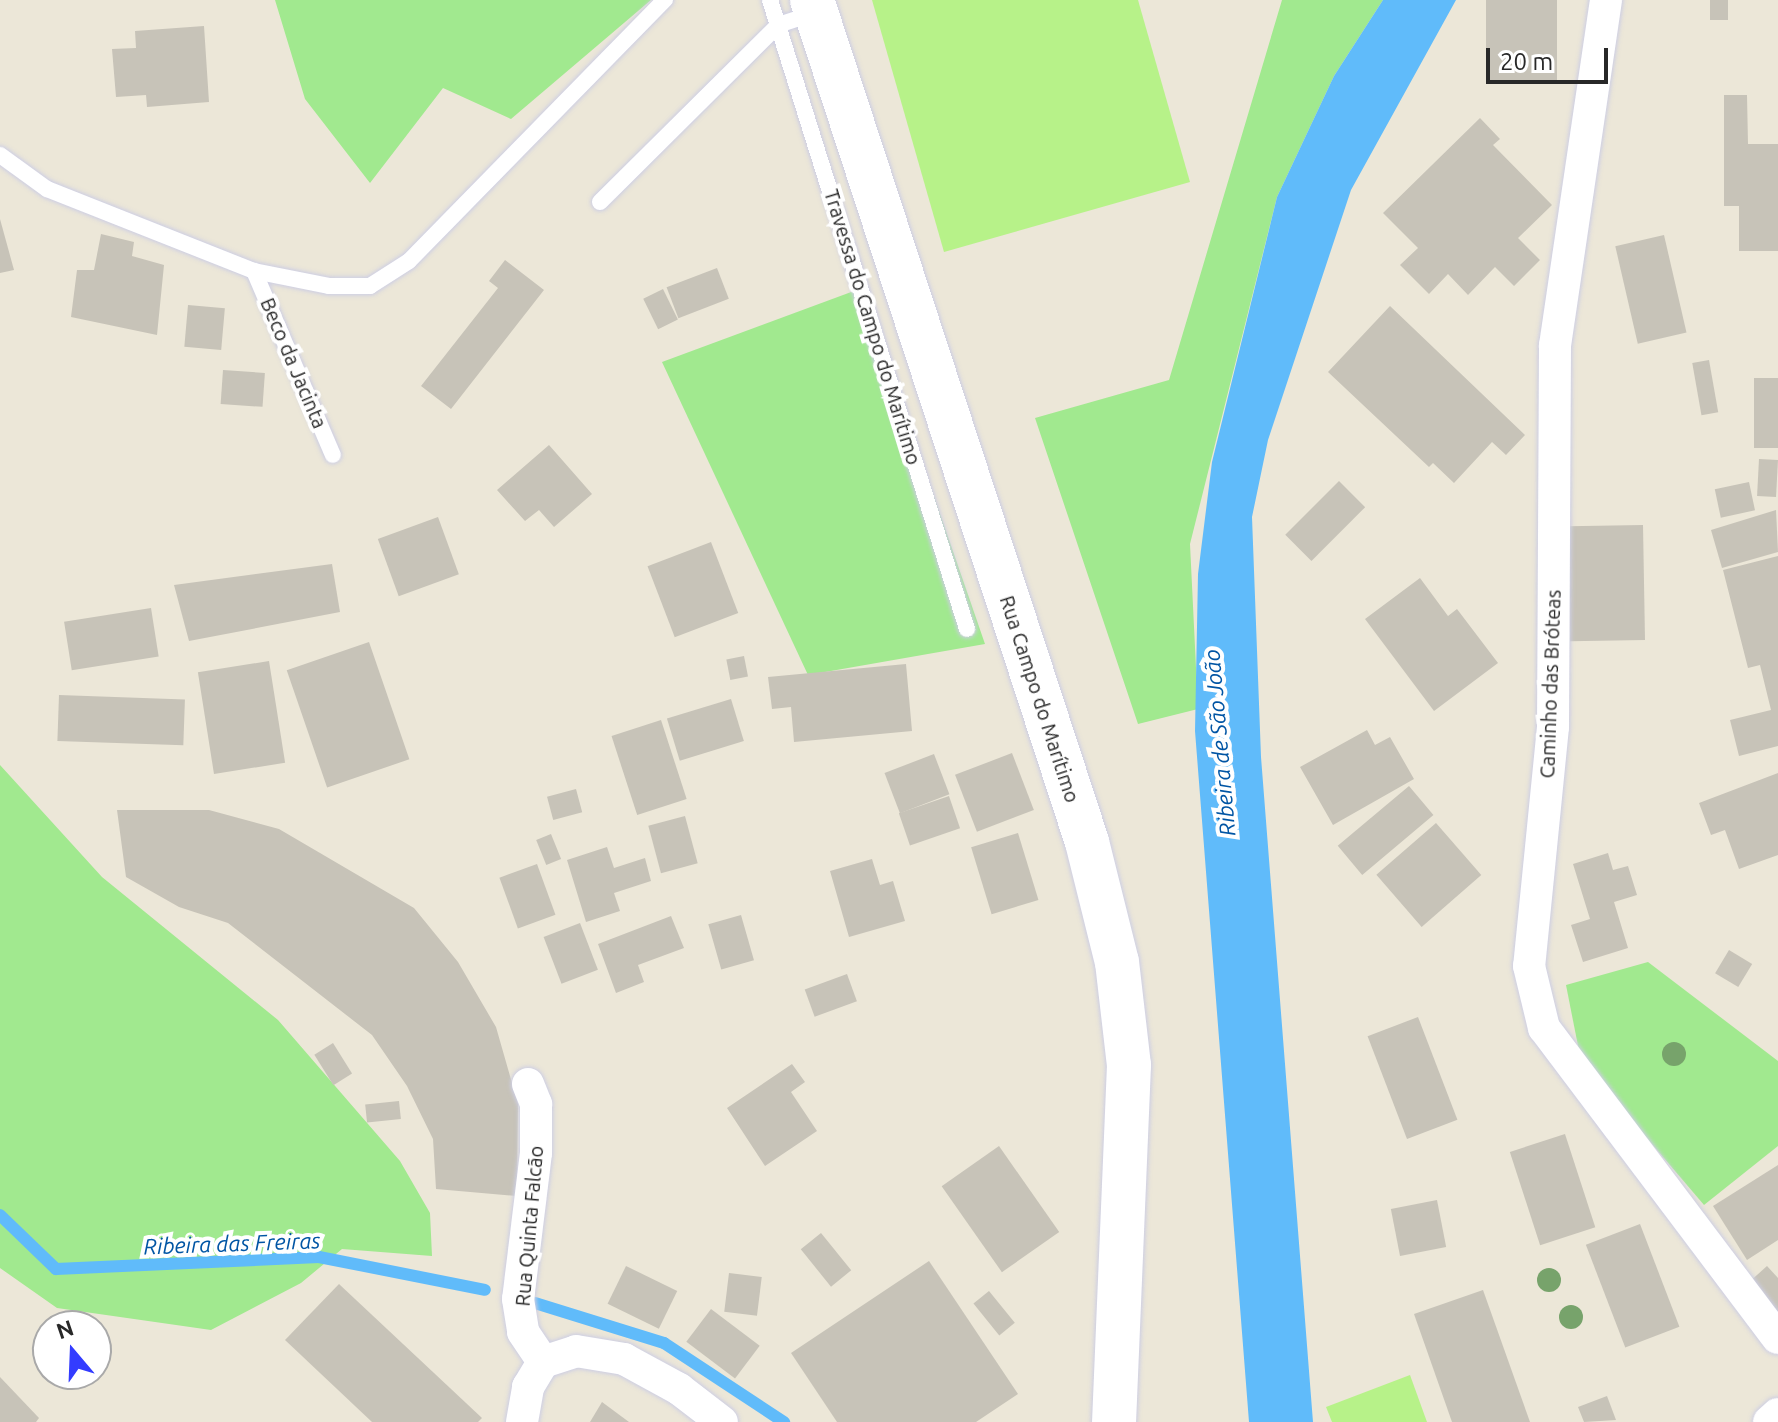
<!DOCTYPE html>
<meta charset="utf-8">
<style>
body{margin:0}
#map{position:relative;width:1778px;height:1422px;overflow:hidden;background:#ece7d8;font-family:Ubuntu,sans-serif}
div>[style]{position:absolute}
.green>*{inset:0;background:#a1e98f}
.pitch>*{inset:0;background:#b7f289}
.water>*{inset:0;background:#60bbfa}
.stream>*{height:12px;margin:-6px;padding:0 6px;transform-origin:6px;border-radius:6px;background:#60bbfa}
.building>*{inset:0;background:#c7c3b8;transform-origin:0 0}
.roads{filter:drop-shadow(0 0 2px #cdcee3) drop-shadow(0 0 2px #cdcee3)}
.service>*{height:16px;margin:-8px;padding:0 8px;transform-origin:8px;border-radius:8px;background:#fff}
.minor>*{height:32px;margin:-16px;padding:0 16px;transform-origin:16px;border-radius:16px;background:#fff}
.secondary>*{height:44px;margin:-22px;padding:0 22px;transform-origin:22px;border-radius:22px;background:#fff}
.trees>*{width:24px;height:24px;margin:-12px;border-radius:50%;background:#77a36b}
span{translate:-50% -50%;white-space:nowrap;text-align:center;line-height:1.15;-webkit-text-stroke:8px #fff;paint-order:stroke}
.street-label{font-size:20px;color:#282828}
.water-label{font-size:22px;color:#0155a4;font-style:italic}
.north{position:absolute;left:32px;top:1310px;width:80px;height:80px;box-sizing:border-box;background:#fff;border:2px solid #a9a9a9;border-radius:50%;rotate:341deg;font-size:22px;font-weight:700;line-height:32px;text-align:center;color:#282828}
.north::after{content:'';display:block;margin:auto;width:28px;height:36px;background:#333cff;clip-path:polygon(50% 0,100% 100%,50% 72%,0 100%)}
.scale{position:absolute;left:1486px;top:48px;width:122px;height:36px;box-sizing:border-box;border:4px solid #282828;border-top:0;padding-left:10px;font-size:24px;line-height:28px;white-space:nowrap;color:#282828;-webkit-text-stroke:6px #fff;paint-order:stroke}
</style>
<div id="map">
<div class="green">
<i style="clip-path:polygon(275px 0,651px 0,511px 119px,443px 88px,370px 183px,305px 99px)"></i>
<i style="clip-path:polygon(1282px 0,1383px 0,1334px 76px,1277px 197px,1190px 544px,1198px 709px,1138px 724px,1035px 418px,1169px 380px)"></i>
<i style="clip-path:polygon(862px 288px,985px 644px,808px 675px,662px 362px)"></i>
<i style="clip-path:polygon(0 765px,102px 877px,278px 1020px,400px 1161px,430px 1213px,432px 1256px,342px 1249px,301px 1283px,211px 1330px,57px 1308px,0 1268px)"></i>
<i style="clip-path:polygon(1648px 962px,1778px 1061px,1778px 1146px,1704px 1205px,1581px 1061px,1566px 985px)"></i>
</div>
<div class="pitch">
<i style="clip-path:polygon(872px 0,1138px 0,1190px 182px,944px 252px)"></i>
<i style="clip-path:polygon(1410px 1375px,1427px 1422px,1332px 1422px,1326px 1407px)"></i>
</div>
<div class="water">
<i style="clip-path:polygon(1383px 0,1456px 0,1351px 190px,1268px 440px,1252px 517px,1261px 757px,1313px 1422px,1249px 1422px,1195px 731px,1198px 574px,1212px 462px,1277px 197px,1334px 76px)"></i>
</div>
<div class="stream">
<i style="left:0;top:1215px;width:78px;rotate:44deg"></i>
<i style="left:56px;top:1269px;width:263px;rotate:-2.6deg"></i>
<i style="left:319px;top:1257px;width:169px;rotate:11.2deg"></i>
<i style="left:535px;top:1303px;width:135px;rotate:17.2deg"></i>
<i style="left:664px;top:1343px;width:144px;rotate:33.4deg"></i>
</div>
<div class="building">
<i style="left:1486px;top:0;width:71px;height:82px"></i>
<i style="left:1710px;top:0;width:18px;height:20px"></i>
<i style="clip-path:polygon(204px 26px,209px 102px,147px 107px,146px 95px,116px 97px,112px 49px,136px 48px,135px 31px)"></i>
<i style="clip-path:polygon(1724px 95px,1747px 95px,1748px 144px,1778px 144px,1778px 251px,1739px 251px,1739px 206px,1724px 206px)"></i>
<i style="clip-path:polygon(1480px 118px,1500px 139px,1493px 145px,1552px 205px,1518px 238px,1540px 260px,1514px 286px,1495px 267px,1468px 295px,1448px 274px,1429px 294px,1400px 265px,1418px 248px,1383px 213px)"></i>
<i style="clip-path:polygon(0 219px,14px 270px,0 273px)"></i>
<i style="clip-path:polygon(101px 234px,134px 242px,132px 256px,164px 265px,157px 335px,71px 317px,77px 270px,94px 270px)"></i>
<i style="left:1664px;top:235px;width:100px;height:50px;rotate:77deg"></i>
<i style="clip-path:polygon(505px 260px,544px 290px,451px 409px,421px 386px,498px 288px,489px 281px)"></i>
<i style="left:717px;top:268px;width:33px;height:54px;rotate:69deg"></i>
<i style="left:663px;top:289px;width:34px;height:22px;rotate:64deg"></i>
<i style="left:188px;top:305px;width:37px;height:42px;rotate:5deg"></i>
<i style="clip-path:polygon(1390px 306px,1525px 435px,1506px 455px,1492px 442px,1454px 483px,1433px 463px,1429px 467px,1328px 372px)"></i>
<i style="left:1709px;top:360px;width:53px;height:17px;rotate:80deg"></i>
<i style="left:223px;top:370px;width:42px;height:34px;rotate:4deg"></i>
<i style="left:1778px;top:378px;width:70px;height:24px;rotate:90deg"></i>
<i style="clip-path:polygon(549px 445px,592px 494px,554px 527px,539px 510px,525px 521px,497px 490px)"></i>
<i style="left:1759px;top:459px;width:19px;height:37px;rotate:3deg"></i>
<i style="left:1339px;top:481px;width:37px;height:76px;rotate:45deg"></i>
<i style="left:1749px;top:482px;width:29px;height:35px;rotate:78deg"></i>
<i style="clip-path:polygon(1776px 510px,1778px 552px,1722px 568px,1711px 530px)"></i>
<i style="left:438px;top:517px;width:61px;height:64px;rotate:70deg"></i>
<i style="left:1643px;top:525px;width:115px;height:75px;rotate:89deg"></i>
<i style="left:711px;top:542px;width:76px;height:68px;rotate:69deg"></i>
<i style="clip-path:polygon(1778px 556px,1778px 746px,1739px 756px,1730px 720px,1771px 710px,1760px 665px,1748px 668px,1723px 570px)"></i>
<i style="clip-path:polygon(332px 564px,340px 612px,189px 641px,174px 585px)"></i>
<i style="clip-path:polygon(1420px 578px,1448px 616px,1457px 609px,1498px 663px,1434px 711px,1365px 619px)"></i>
<i style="left:151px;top:608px;width:49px;height:88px;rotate:81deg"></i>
<i style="left:369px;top:642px;width:124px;height:87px;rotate:71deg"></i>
<i style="left:744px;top:656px;width:21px;height:18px;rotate:79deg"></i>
<i style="left:269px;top:661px;width:103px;height:72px;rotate:81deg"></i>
<i style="clip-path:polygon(906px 664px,912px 731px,794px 742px,791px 707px,772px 709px,768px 677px)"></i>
<i style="left:59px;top:695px;width:126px;height:46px;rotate:2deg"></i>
<i style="left:731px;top:699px;width:44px;height:67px;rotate:73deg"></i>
<i style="left:661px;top:720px;width:83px;height:52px;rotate:72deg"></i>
<i style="clip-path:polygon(1367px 730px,1375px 745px,1390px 737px,1414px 779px,1333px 825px,1300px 767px)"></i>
<i style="left:1012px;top:753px;width:61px;height:61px;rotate:69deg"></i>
<i style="left:934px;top:754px;width:43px;height:53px;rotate:69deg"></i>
<i style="clip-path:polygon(1778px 773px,1778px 855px,1739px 869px,1725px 830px,1711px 835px,1699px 803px)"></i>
<i style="left:1409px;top:786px;width:38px;height:93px;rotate:50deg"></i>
<i style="left:576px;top:789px;width:24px;height:30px;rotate:75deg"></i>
<i style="left:949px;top:796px;width:34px;height:53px;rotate:71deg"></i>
<i style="clip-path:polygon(117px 810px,209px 810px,279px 829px,414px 908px,458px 962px,496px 1027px,518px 1104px,517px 1196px,436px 1189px,433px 1139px,407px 1086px,372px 1035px,228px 923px,179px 907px,126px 877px)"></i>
<i style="left:685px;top:816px;width:49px;height:38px;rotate:75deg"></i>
<i style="left:1436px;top:823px;width:69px;height:79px;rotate:49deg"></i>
<i style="left:1018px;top:833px;width:70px;height:49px;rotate:73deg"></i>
<i style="left:551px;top:834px;width:27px;height:16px;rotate:68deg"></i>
<i style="clip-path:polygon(607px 847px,614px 868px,645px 858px,651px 881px,614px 893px,620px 911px,586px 922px,567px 860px)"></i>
<i style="clip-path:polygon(1608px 853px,1613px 870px,1628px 866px,1637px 895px,1614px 902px,1628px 948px,1583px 962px,1571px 925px,1590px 919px,1573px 864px)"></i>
<i style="clip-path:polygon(872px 859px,880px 885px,893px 881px,905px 921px,849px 937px,830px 871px)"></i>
<i style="left:537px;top:864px;width:54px;height:40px;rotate:70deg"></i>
<i style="left:741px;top:915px;width:47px;height:34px;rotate:74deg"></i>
<i style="clip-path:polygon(671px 916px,684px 948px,638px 965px,644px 982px,616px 993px,598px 944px)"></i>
<i style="left:580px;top:923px;width:50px;height:39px;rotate:69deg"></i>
<i style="left:1729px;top:950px;width:27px;height:27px;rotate:31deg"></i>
<i style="left:847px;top:974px;width:29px;height:45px;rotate:70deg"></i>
<i style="left:1418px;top:1017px;width:110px;height:54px;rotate:69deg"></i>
<i style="left:333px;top:1043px;width:36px;height:22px;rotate:58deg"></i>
<i style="clip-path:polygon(792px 1064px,805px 1082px,791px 1092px,817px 1131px,765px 1166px,727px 1108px)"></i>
<i style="left:399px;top:1101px;width:18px;height:34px;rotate:84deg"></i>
<i style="left:1565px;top:1134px;width:98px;height:58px;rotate:72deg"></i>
<i style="left:999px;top:1146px;width:105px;height:70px;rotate:55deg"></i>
<i style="clip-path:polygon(1778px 1165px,1778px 1240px,1747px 1260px,1713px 1206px)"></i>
<i style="left:1437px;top:1200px;width:48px;height:47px;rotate:79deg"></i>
<i style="left:1640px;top:1224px;width:110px;height:58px;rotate:69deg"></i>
<i style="left:821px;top:1233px;width:48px;height:26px;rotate:51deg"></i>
<i style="clip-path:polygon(929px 1261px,1018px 1394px,976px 1422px,837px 1422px,791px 1353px)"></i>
<i style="left:626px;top:1266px;width:57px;height:42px;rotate:26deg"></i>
<i style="clip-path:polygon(1767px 1266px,1778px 1278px,1778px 1320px,1747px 1284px)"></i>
<i style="left:729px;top:1273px;width:33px;height:39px;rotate:7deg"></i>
<i style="clip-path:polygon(339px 1284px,482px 1418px,478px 1422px,372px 1422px,285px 1340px)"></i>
<i style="clip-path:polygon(1483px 1290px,1530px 1422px,1452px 1422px,1414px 1314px)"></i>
<i style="left:989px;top:1291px;width:41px;height:20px;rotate:51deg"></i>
<i style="left:711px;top:1309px;width:61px;height:41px;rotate:37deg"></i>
<i style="clip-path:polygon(0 1377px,39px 1418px,36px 1422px,0 1422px)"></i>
<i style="clip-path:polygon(1607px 1396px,1616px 1420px,1584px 1422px,1578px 1407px)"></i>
<i style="clip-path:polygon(602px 1402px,629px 1422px,590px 1422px)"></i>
</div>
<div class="roads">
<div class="service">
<i style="left:770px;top:0;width:659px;rotate:72.61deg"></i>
<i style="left:0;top:155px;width:58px;rotate:35.9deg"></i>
<i style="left:47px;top:189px;width:223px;rotate:21.6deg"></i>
<i style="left:254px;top:271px;width:76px;rotate:11.3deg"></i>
<i style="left:329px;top:286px;width:41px"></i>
<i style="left:370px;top:286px;width:46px;rotate:-32.7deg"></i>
<i style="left:409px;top:261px;width:366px;rotate:-45.6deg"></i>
<i style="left:600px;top:202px;width:251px;rotate:-44.8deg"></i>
<i style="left:778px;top:25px;width:38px;rotate:-18deg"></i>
<i style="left:254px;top:271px;width:200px;rotate:66.8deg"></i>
</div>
<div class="minor">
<i style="left:1606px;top:0;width:349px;rotate:98.4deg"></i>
<i style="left:1555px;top:345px;width:382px;rotate:90.3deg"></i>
<i style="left:1553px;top:727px;width:240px;rotate:95.7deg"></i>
<i style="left:1529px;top:966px;width:64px;rotate:76.4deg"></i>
<i style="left:1544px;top:1028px;width:388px;rotate:53deg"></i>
<i style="left:528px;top:1084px;width:22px;rotate:68deg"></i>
<i style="left:536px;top:1104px;width:49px;rotate:90deg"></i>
<i style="left:536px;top:1153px;width:147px;rotate:97deg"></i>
<i style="left:518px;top:1299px;width:33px;rotate:81deg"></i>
<i style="left:523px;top:1332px;width:36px;rotate:56deg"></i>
<i style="left:522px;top:1422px;width:36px;rotate:-80deg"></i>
<i style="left:528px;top:1387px;width:29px;rotate:-59deg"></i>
<i style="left:543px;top:1362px;width:35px;rotate:-18deg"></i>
<i style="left:576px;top:1351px;width:49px;rotate:9.5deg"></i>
<i style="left:624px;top:1359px;width:63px;rotate:28.6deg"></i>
<i style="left:679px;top:1389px;width:54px;rotate:37.5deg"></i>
<i style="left:1769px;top:1422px;width:12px;rotate:-42deg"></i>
</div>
<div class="secondary">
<i style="left:812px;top:0;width:886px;rotate:71.91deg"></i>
<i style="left:1087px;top:842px;width:124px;rotate:76deg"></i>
<i style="left:1117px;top:962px;width:104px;rotate:83.4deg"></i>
<i style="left:1129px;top:1065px;width:357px;rotate:92.4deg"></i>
</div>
</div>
<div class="trees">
<i style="left:1674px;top:1054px"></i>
<i style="left:1549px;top:1280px"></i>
<i style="left:1571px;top:1317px"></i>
</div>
<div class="street-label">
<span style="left:873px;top:327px;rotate:73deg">Travessa do Campo do Marítimo</span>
<span style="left:294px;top:363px;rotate:67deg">Beco da Jacinta</span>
<span style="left:1550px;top:684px;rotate:-88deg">Caminho das Bróteas</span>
<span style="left:1040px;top:699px;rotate:72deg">Rua Campo do Marítimo</span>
<span style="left:529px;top:1226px;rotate:-85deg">Rua Quinta Falcão</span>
</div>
<div class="water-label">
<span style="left:1219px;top:743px;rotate:-95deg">Ribeira de São João</span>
<span style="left:232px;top:1243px;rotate:-2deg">Ribeira das Freiras</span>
</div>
<div class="north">N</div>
<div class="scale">20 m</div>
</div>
